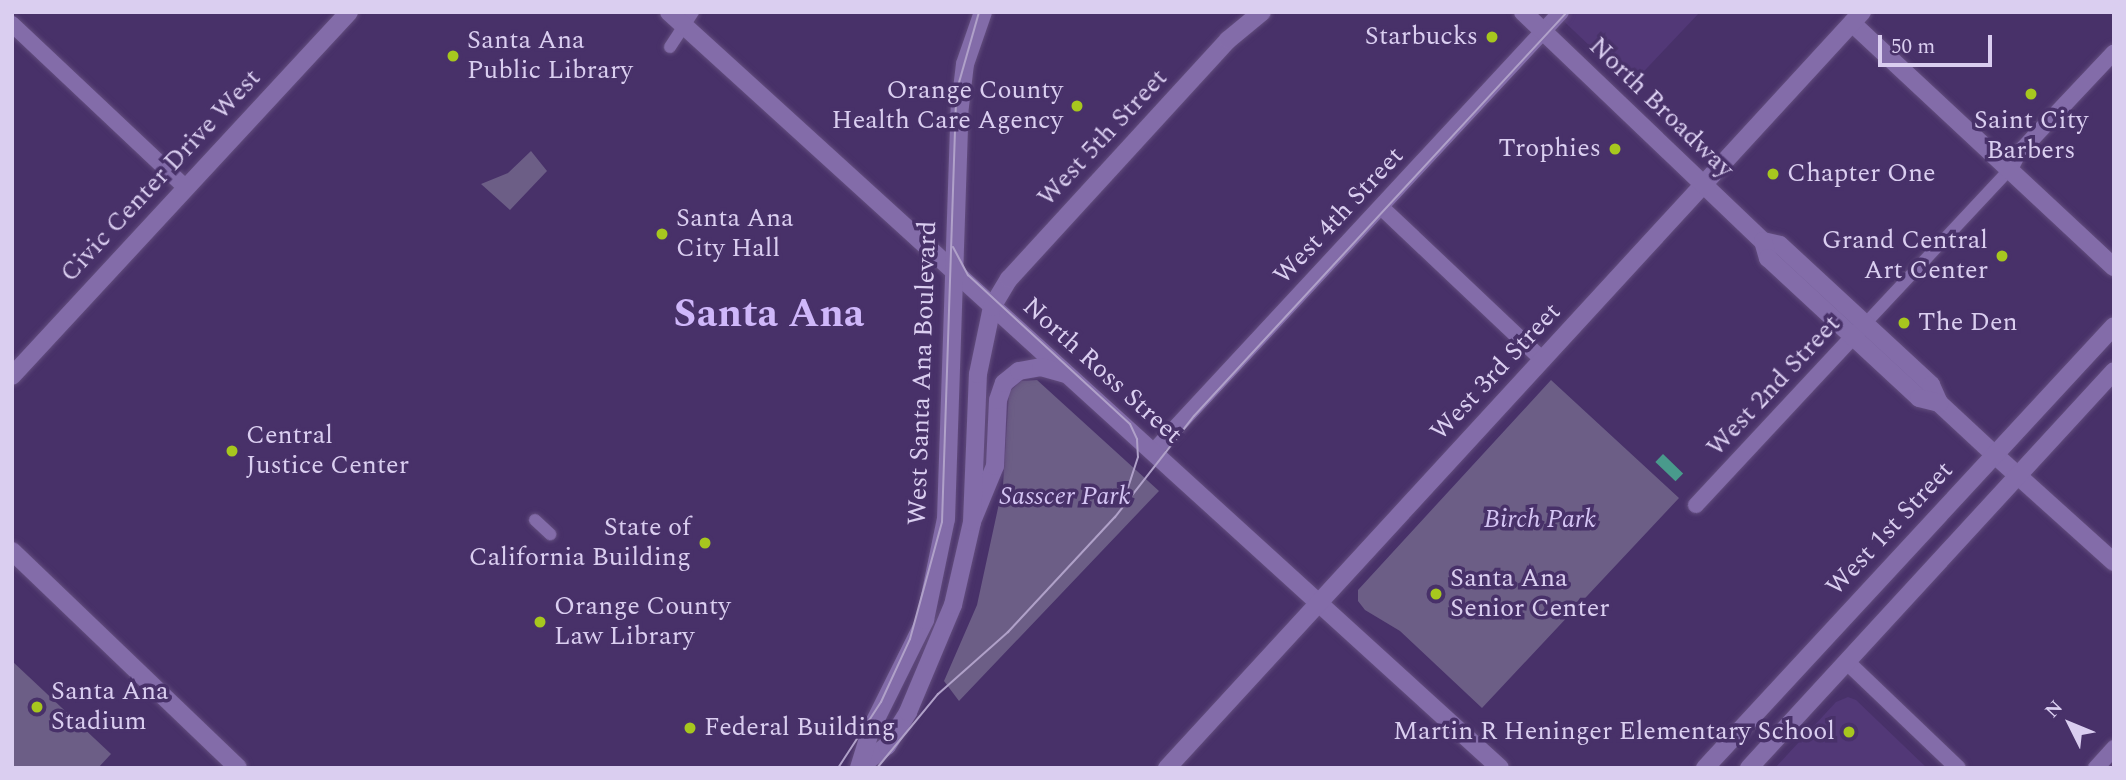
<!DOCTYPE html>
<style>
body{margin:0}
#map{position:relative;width:2126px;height:780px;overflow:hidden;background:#483169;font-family:Spectral,serif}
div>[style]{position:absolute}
.built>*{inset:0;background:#523877}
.green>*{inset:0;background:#6c5e86}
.water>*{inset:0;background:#499a8c;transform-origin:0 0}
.roads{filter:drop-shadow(0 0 2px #624d7d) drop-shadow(0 0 2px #624d7d)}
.pedestrian>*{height:12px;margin:-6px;padding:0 6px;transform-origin:6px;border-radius:6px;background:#836ca9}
.minor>*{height:16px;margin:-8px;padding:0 8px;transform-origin:8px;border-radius:8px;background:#836ca9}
.tertiary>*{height:18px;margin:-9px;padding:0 9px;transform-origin:9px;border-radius:9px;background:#836ca9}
.secondary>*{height:18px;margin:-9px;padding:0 9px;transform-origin:9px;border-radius:9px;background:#836ca9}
.tram>*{height:2px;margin:-1px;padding:0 1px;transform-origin:1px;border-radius:1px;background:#b0a1c9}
.dots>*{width:19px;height:19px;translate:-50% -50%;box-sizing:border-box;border:4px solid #483169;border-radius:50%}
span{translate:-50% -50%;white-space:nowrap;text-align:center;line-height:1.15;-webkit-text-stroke:7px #483169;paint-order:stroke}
.poi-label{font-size:26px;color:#dacef0}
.right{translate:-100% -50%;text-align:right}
.left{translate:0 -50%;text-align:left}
.street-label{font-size:26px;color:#dacef0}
.park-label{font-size:26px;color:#d4c4f3;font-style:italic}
.town-label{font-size:40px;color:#cfb7fa;font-weight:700}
.frame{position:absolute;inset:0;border:14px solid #dacef0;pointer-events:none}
.north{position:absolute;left:2035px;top:689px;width:70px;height:70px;-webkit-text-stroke:5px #483169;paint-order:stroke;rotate:313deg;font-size:19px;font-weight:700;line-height:28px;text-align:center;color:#dacef0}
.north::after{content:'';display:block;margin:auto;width:24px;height:32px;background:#dacef0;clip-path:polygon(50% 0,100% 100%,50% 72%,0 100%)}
.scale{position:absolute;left:1878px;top:35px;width:114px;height:32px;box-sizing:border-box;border:4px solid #dacef0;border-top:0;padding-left:9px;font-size:21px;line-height:24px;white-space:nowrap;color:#dacef0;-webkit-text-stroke:5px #483169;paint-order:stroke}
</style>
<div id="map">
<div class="built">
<i style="clip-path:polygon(1554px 12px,1700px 12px,1631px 85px)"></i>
<i style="clip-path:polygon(1848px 697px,1856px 700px,1927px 768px,1775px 768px,1836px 702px)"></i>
</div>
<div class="green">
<i style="clip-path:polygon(531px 151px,547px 171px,510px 210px,481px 184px,508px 173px)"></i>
<i style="clip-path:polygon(1037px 380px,1159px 491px,959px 701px,944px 681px,977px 605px,1003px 485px,1009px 392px,1021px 381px)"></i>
<i style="clip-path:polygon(1551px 380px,1679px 498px,1482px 708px,1400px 631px,1365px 610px,1358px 601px,1358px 590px)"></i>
<i style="clip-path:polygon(12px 661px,111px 754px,98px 768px,12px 768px)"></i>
</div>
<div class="water">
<i style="left:1663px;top:454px;width:28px;height:11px;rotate:44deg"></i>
</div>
<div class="roads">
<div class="pedestrian">
<i style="left:670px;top:47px;width:42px;rotate:-56.7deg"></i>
<i style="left:1865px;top:324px;width:212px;rotate:-46.9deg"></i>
<i style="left:535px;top:520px;width:21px;rotate:43deg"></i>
</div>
<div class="minor">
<i style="left:12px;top:24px;width:239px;rotate:43.3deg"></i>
<i style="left:2010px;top:169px;width:16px;rotate:-63deg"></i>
<i style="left:2017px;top:155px;width:141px;rotate:-46.7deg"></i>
<i style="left:1381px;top:207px;width:223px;rotate:43.4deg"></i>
<i style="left:1153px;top:452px;width:600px;rotate:-47.16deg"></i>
<i style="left:1696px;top:505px;width:242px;rotate:-47deg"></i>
<i style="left:1847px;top:662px;width:153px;rotate:43.7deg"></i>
<i style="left:2096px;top:768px;width:27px;rotate:-48deg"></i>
</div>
<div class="tertiary">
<i style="left:669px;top:12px;width:1123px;rotate:42.29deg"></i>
<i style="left:1852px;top:23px;width:358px;rotate:43deg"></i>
<i style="left:1995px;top:455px;width:160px;rotate:42deg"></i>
<i style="left:1167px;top:768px;width:1027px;rotate:-47.41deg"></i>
</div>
<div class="secondary">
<i style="left:1523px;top:12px;width:332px;rotate:43.7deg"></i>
<i style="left:1763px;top:241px;width:17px;rotate:13deg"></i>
<i style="left:1780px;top:245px;width:206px;rotate:42.8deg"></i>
<i style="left:1931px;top:385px;width:20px;rotate:66deg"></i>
<i style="left:1939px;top:403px;width:76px;rotate:42.9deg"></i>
<i style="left:1763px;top:241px;width:18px;rotate:74deg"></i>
<i style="left:1768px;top:258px;width:206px;rotate:42.8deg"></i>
<i style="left:1919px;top:398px;width:21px;rotate:14deg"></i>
<i style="left:12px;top:376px;width:496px;rotate:-47.2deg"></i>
<i style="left:973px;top:519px;width:57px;rotate:-67.5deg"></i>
<i style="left:995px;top:466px;width:66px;rotate:-87.4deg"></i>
<i style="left:998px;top:400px;width:18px;rotate:-71deg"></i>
<i style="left:1004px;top:383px;width:19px;rotate:-39deg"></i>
<i style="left:1019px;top:371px;width:22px;rotate:-10deg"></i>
<i style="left:1041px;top:367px;width:25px;rotate:16deg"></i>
<i style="left:12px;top:551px;width:313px;rotate:43.8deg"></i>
<i style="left:861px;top:766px;width:33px;rotate:-38deg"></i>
<i style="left:887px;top:746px;width:40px;rotate:-58deg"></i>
<i style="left:908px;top:712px;width:116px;rotate:-67.2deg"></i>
<i style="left:953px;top:605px;width:85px;rotate:-77.1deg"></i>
<i style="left:972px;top:522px;width:148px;rotate:-87.7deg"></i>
<i style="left:978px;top:374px;width:68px;rotate:-78.2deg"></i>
<i style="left:992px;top:307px;width:33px;rotate:-59deg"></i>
<i style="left:1009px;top:279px;width:324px;rotate:-47.5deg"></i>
<i style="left:1228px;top:40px;width:44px;rotate:-39.5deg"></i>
<i style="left:859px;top:768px;width:41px;rotate:-72.9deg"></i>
<i style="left:871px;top:729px;width:122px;rotate:-63.6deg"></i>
<i style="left:925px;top:620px;width:103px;rotate:-78.3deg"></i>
<i style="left:946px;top:519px;width:413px;rotate:-88.1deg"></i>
<i style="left:960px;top:106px;width:42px;rotate:-83.2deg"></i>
<i style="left:965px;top:64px;width:55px;rotate:-70.9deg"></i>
<i style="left:1705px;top:768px;width:602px;rotate:-47.22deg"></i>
<i style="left:1749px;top:768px;width:539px;rotate:-47.4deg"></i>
</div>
</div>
<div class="tram">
<i style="left:953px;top:247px;width:32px;rotate:62deg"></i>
<i style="left:968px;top:275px;width:220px;rotate:42.6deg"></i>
<i style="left:1130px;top:424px;width:17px;rotate:65deg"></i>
<i style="left:1137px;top:439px;width:18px;rotate:87deg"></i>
<i style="left:1138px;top:457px;width:48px;rotate:108.1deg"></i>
<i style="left:838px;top:768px;width:79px;rotate:-56.9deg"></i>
<i style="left:881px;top:702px;width:69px;rotate:-65.3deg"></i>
<i style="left:910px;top:639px;width:121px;rotate:-74.7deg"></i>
<i style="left:942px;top:522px;width:429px;rotate:-88.1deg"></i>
<i style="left:956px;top:93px;width:84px;rotate:-74.1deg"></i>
<i style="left:877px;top:768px;width:96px;rotate:-50.5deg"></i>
<i style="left:938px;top:694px;width:94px;rotate:-41.5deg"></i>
<i style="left:1008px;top:632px;width:157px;rotate:-47.1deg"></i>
<i style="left:1115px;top:517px;width:128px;rotate:-52deg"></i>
<i style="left:1194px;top:416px;width:550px;rotate:-47.28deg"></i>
</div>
<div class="dots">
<i style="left:1492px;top:37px;background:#a7c71e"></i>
<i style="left:453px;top:56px;background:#a7c71e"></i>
<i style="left:2031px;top:94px;background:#a7c71e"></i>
<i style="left:1077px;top:106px;background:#a7c71e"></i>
<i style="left:1615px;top:149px;background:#a7c71e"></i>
<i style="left:1773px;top:174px;background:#a7c71e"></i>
<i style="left:662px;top:234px;background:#a7c71e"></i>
<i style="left:2002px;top:256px;background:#a7c71e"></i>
<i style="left:1904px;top:323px;background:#a7c71e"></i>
<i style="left:232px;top:451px;background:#a7c71e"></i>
<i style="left:705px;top:543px;background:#a7c71e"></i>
<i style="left:1436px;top:594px;background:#a7c71e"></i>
<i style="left:540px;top:622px;background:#a7c71e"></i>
<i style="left:37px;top:707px;background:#a7c71e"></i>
<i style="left:690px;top:728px;background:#a7c71e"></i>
<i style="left:1849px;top:732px;background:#a7c71e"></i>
</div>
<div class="poi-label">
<span class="right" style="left:1478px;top:37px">Starbucks</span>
<span class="left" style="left:467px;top:56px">Santa Ana<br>Public Library</span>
<span class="right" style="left:1063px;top:106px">Orange County<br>Health Care Agency</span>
<span style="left:2031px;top:136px">Saint City<br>Barbers</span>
<span class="right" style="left:1601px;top:149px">Trophies</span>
<span class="left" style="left:1787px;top:174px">Chapter One</span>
<span class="left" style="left:676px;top:234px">Santa Ana<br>City Hall</span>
<span class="right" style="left:1988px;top:256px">Grand Central<br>Art Center</span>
<span class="left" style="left:1918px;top:323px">The Den</span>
<span class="left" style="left:246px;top:451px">Central<br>Justice Center</span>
<span class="right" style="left:691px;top:543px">State of<br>California Building</span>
<span class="left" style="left:1450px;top:594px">Santa Ana<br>Senior Center</span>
<span class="left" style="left:554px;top:622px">Orange County<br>Law Library</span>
<span class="left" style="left:51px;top:707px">Santa Ana<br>Stadium</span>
<span class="left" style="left:704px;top:728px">Federal Building</span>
<span class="right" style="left:1835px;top:732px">Martin R Heninger Elementary School</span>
</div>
<div class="street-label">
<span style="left:1661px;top:108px;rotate:44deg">North Broadway</span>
<span style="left:1103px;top:138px;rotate:-47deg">West 5th Street</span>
<span style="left:161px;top:176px;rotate:-47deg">Civic Center Drive West</span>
<span style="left:1339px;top:216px;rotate:-47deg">West 4th Street</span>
<span style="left:1102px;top:371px;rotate:42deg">North Ross Street</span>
<span style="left:1496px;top:372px;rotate:-47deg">West 3rd Street</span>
<span style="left:923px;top:373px;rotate:-88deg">West Santa Ana Boulevard</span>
<span style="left:1774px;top:386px;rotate:-47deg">West 2nd Street</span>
<span style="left:1890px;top:529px;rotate:-47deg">West 1st Street</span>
</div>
<div class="park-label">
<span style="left:1065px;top:497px">Sasscer Park</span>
<span style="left:1540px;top:520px">Birch Park</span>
</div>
<div class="town-label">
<span style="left:769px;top:315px">Santa Ana</span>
</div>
<div class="frame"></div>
<div class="north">N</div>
<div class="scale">50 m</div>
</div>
